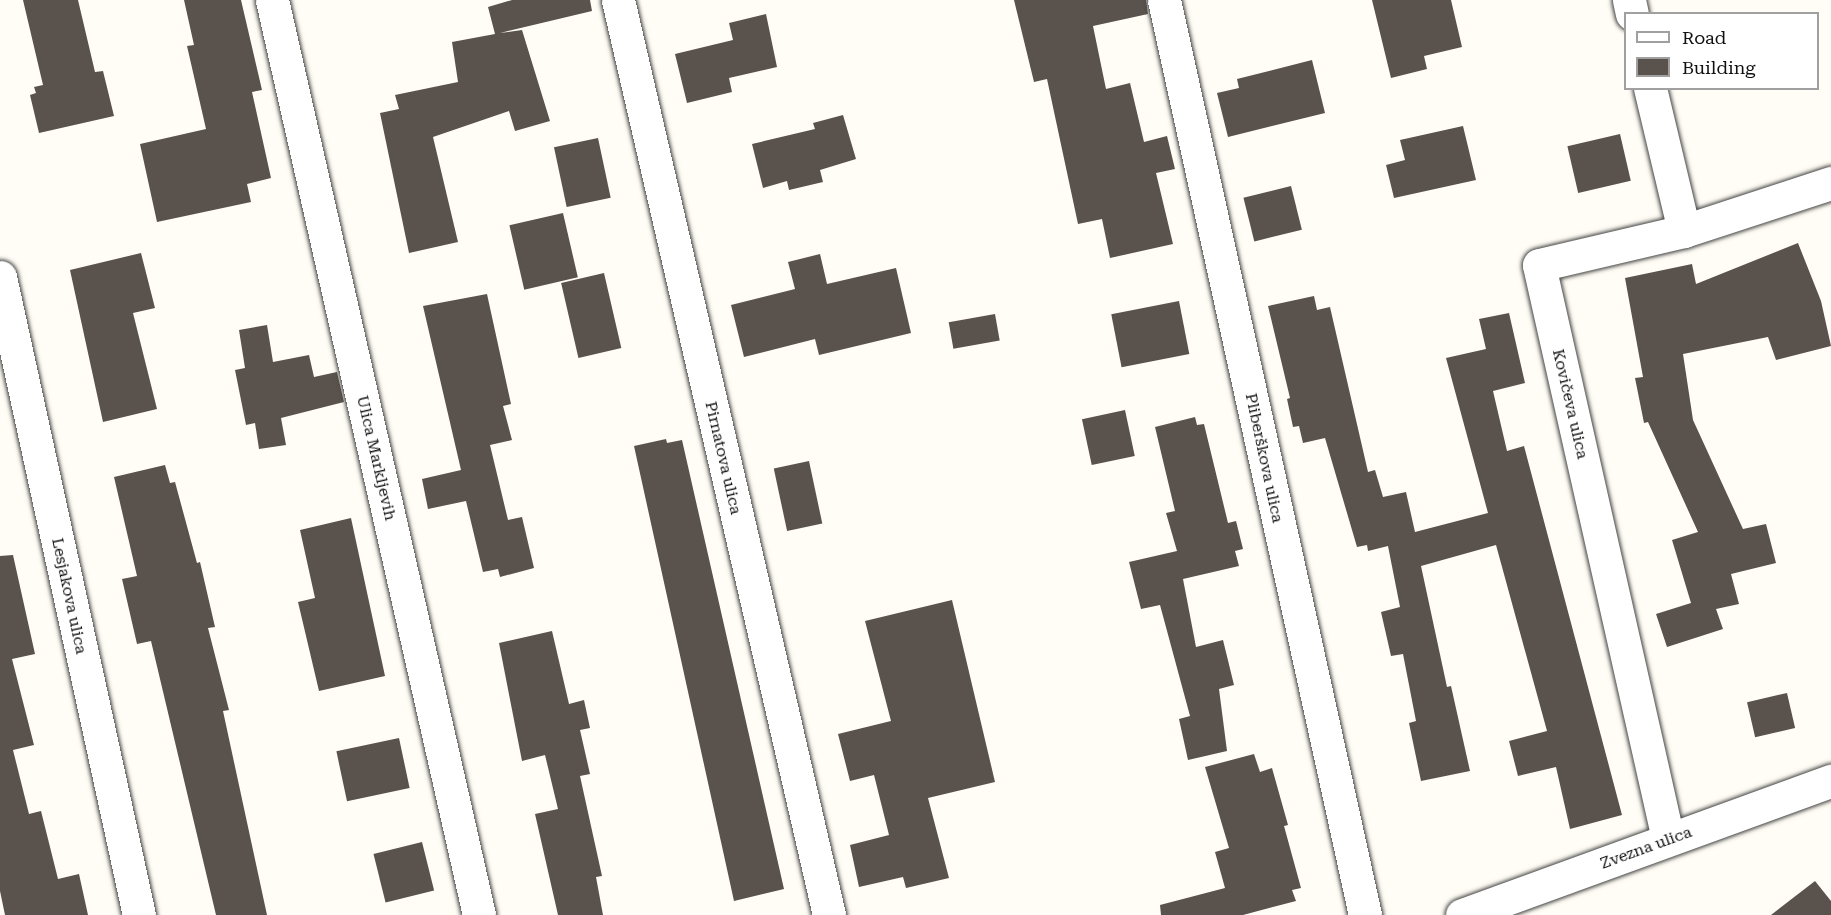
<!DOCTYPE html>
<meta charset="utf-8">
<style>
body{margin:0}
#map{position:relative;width:1831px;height:915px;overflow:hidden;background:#fffdf5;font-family:"Roboto Serif",serif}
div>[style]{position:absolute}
.building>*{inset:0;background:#5a524d;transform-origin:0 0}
.roads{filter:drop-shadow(0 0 2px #444) drop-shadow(0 0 2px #444)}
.street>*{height:33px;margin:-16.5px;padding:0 16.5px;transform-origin:16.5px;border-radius:16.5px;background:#fff}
span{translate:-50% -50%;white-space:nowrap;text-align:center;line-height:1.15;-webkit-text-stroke:6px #fff;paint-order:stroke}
.street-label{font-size:16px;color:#111}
.legend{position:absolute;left:1624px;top:12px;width:195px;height:78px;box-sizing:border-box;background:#fff;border:2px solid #a0a0a0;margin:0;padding:8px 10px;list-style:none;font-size:18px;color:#111}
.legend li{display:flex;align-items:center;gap:12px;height:30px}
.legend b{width:30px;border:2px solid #a0a0a0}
</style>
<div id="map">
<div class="building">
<i style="clip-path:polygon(23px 0,78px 0,95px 72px,103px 71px,114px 116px,39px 133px,30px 95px,36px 93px,34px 87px,43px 85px)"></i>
<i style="clip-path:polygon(184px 0,241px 0,262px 90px,252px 92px,271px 178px,247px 184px,251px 202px,157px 222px,140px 144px,206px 129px,187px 46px,194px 45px)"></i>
<i style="clip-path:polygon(512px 0,590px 0,592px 11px,500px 33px,522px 30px,550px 121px,515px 131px,509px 111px,433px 137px,458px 242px,409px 253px,380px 113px,399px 109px,395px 95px,458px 82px,452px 42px,495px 34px,488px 7px)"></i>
<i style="clip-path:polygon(1014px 0,1146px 0,1148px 14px,1093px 26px,1106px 89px,1130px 83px,1144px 142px,1167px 136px,1175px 169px,1156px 173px,1173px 244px,1110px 258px,1102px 219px,1078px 224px,1047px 79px,1034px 82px)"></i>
<i style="clip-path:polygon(1372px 0,1451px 0,1462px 47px,1424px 56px,1427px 69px,1391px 78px)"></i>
<i style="clip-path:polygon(766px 14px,777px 67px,729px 78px,732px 92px,687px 103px,675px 54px,733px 40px,729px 23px)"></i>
<i style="clip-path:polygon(1312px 60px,1325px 113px,1228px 137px,1217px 93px,1239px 88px,1237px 79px)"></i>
<i style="clip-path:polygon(843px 115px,856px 159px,820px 170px,823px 182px,789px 190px,787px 181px,763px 188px,752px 144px,815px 129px,813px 123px)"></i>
<i style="clip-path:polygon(1463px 126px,1476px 180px,1394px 198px,1386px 165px,1405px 160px,1400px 140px)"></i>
<i style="left:1620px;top:134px;width:48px;height:54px;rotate:77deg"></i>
<i style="left:598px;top:138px;width:61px;height:45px;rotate:78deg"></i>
<i style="left:1291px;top:186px;width:45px;height:49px;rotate:76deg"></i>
<i style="left:563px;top:213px;width:66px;height:55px;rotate:77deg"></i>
<i style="clip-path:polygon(1798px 243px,1821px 301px,1831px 346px,1776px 360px,1768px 337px,1683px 354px,1693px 420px,1743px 529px,1766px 524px,1776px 563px,1731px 574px,1739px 604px,1716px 609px,1723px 629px,1667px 647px,1656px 614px,1691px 603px,1672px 540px,1698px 532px,1648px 422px,1644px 423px,1635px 378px,1643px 377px,1625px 278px,1692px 264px,1696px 284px)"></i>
<i style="clip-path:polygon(141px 253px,155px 308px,133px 313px,157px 409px,103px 422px,70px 270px)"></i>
<i style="clip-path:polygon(820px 254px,827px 284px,896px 268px,911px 333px,819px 355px,815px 339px,744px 357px,731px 305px,795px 289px,788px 262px)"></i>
<i style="left:604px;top:273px;width:77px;height:44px;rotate:77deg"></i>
<i style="clip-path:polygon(487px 294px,511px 404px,503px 406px,512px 440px,490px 445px,508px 520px,522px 517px,534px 568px,500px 577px,498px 569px,483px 572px,466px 501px,428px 509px,422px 479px,461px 470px,423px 306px)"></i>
<i style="clip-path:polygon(1314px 296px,1317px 310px,1330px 307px,1368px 472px,1375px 470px,1383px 497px,1406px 492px,1415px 532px,1488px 513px,1446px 358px,1486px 349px,1479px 319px,1509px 313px,1525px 383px,1493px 391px,1507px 451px,1524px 446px,1622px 815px,1570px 829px,1556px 767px,1518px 776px,1509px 741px,1547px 731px,1496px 545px,1421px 566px,1447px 687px,1451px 686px,1470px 771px,1421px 781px,1409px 723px,1416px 721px,1403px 654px,1391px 656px,1381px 612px,1400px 607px,1388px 546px,1368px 551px,1367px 545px,1357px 547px,1325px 438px,1303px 443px,1299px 426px,1293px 427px,1287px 399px,1290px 398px,1268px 306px)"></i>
<i style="left:1179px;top:301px;width:54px;height:69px;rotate:79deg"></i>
<i style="left:995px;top:314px;width:27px;height:47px;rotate:80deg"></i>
<i style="clip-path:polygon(267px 325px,273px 362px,309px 355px,314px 377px,337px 372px,344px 402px,281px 418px,286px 445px,259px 449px,255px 423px,246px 425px,235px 370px,245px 368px,239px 330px)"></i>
<i style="left:1125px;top:410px;width:47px;height:44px;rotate:78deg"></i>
<i style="clip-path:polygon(1195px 417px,1197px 425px,1204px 424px,1228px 523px,1236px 521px,1243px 549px,1235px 551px,1239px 566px,1183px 579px,1196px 647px,1223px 640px,1234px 685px,1219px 689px,1227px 751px,1188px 760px,1179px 719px,1190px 716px,1160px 605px,1141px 609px,1129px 562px,1177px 551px,1166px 513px,1175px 511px,1155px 427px)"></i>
<i style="clip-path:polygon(666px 439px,667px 443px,682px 440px,784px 889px,734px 901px,634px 446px)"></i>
<i style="left:809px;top:461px;width:64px;height:36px;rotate:78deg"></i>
<i style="clip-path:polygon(165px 465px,170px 483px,175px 482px,197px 563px,200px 562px,215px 627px,208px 628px,229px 710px,223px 711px,267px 915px,216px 915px,151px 641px,137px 644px,122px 579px,137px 576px,114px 477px)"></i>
<i style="clip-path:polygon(351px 518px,385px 676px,319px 691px,298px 602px,315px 598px,300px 530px)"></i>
<i style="clip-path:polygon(13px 555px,35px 654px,12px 659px,34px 745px,13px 750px,29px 814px,41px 811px,58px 879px,79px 874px,88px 915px,5px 915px,0 891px,0 556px)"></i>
<i style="clip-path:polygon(952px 600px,995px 782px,928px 798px,949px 878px,906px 888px,903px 877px,859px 887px,850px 845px,889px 835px,874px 775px,850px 781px,838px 734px,891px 721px,865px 621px)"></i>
<i style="clip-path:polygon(552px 631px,569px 704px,584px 700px,590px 728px,580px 730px,590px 774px,580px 776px,602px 876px,596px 877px,603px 915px,558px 915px,535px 814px,558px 809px,545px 755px,522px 761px,499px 643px)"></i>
<i style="left:1787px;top:693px;width:36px;height:41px;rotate:77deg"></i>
<i style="left:399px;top:738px;width:51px;height:64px;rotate:78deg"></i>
<i style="clip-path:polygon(1254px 754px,1260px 772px,1272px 768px,1288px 825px,1284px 826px,1301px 888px,1292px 890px,1296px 901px,1243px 915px,1161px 915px,1160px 905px,1225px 888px,1215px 852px,1229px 848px,1205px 767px)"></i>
<i style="left:422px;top:842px;width:50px;height:50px;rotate:76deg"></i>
<i style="clip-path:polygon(1815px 881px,1831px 901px,1831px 915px,1771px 915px)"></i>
</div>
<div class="roads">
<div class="street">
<i style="left:272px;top:0;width:938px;rotate:77.25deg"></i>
<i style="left:618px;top:0;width:939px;rotate:77.01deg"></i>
<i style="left:1164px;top:0;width:937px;rotate:77.61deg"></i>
<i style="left:1629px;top:0;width:14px;rotate:78deg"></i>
<i style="left:1650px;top:88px;width:147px;rotate:76.6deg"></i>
<i style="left:0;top:277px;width:653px;rotate:77.71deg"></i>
<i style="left:1668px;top:839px;width:588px;rotate:-102.67deg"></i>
<i style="left:1539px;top:265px;width:149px;rotate:-13.2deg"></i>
<i style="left:1684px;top:231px;width:155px;rotate:-18.1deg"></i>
<i style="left:1462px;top:915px;width:393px;rotate:-20deg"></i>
</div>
</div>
<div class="street-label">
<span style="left:1570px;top:404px;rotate:77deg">Kovičeva ulica</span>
<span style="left:376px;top:458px;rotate:77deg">Ulica Markljevih</span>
<span style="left:723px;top:458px;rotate:77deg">Pirnatova ulica</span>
<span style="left:1264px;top:458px;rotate:78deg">Pliberškova ulica</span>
<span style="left:69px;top:596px;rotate:78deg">Lesjakova ulica</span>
<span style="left:1646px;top:848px;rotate:-20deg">Zvezna ulica</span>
</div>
<ul class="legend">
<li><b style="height:8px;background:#fff"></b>Road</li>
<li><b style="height:16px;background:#5a524d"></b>Building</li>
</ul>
</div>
